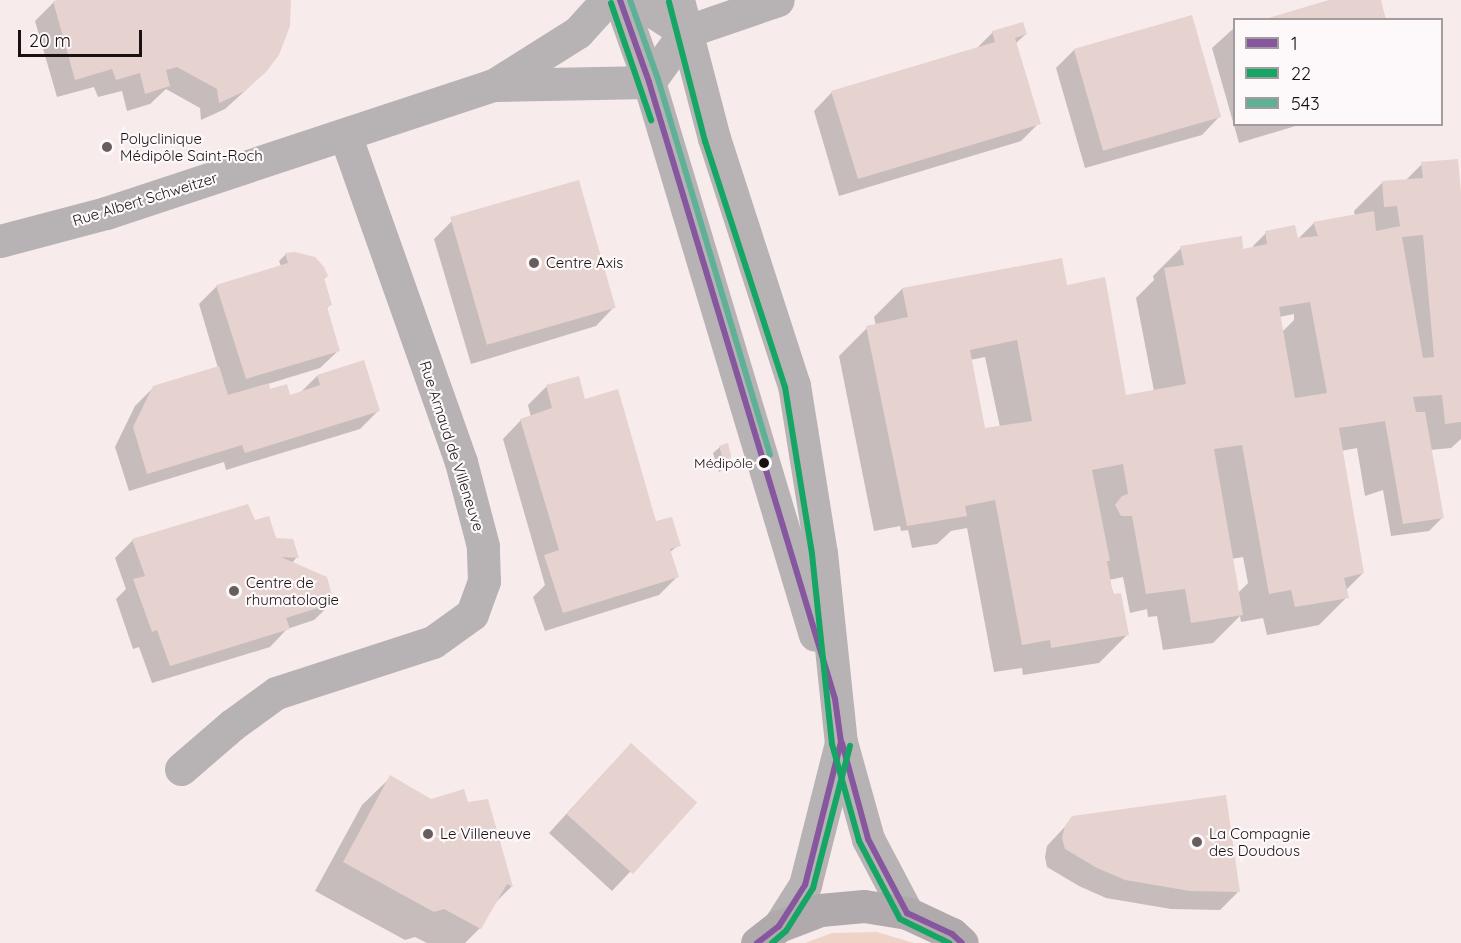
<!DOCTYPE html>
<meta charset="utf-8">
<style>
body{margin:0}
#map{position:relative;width:1461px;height:943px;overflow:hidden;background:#f8ebec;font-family:Quicksand,sans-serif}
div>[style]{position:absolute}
.green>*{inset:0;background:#f0d3c7}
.shadow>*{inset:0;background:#0003}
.building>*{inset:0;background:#e6d2cf;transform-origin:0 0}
.minor>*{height:33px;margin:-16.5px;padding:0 16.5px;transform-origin:16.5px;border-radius:16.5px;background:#b7b3b4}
.major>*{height:33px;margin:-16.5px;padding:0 16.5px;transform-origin:16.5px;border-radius:16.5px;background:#b1aaac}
.bus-1>*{height:6px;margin:-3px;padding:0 3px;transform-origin:3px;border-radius:3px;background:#86569e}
.bus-2>*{height:6px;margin:-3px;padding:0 3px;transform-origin:3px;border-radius:3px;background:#15a565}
.bus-3>*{height:6px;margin:-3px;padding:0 3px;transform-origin:3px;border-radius:3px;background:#5eb197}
.dots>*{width:16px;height:16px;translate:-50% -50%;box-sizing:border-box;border:3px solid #fdf8f9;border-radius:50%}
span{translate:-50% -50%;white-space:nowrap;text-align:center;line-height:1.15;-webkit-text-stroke:4.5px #fdf8f9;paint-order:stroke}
.bus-label{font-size:14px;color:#191112}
.right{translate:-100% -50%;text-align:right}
.poi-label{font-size:15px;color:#191112}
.left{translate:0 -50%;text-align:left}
.street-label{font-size:15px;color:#191112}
.legend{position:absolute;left:1233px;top:18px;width:210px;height:108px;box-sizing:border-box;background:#fdf8f9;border:2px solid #a29c9d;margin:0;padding:8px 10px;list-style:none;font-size:18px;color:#191112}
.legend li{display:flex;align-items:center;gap:12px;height:30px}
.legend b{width:30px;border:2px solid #a29c9d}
.scale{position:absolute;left:18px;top:30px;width:124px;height:27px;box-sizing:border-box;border:3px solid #191112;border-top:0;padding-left:8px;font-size:18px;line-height:21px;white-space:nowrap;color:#191112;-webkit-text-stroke:4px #fdf8f9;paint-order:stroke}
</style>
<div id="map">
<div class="green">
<i style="clip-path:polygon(877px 932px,914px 943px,805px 943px,832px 933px)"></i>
</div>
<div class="shadow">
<i style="clip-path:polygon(63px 0,289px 0,246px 90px,225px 109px,201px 120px,200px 108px,166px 89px,150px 104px,127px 111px,122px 91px,98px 97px,94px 87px,57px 97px,35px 21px,53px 3px)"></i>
<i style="clip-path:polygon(1234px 28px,1234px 124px,1302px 124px,1239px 143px,1212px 48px)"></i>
<i style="clip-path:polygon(993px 32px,1026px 34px,1015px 44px,1039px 123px,1021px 141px,839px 196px,814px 111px,832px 92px,976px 49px)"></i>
<i style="clip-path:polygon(1074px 50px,1220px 116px,1202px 135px,1085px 168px,1056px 68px)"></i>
<i style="clip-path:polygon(evenodd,1422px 164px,1461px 210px,1461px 439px,1451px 448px,1430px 450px,1442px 518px,1429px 531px,1391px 536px,1383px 490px,1365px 496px,1357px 448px,1341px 451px,1363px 573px,1346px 590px,1347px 597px,1319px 625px,1267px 635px,1263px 618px,1241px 622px,1240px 616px,1213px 643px,1163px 650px,1157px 616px,1148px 617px,1147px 609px,1130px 613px,1123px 577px,1109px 580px,1127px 635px,1099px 663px,1023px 675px,1022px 668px,994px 672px,967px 528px,951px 531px,937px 544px,912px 548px,908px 530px,901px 531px,900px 526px,874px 531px,839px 356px,867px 328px,876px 326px,874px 317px,902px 289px,1066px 287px,1125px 397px,1154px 391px,1136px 298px,1154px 280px,1153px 276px,1181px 248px,1242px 251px,1253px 249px,1253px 246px,1266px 233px,1297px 240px,1314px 223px,1355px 216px,1354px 211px,1383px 182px,1405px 181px,1422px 164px,1294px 314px,1294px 320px,1282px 332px,1279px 317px,1294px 314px,1422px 164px,985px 357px,1000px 427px,984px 430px,970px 360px,985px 357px,1422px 164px,1243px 557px,1248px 583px,1237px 594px,1231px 559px,1243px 557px)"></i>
<i style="clip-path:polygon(452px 221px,614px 307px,596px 326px,471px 364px,434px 239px)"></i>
<i style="clip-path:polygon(294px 253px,327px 276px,323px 280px,330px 305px,326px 309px,339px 350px,320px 368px,268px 384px,269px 390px,289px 397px,300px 393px,317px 376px,378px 411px,360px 429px,226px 470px,224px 462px,129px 491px,115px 447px,135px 406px,154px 387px,218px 368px,199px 304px,217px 286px,281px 266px,279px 261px,285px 255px)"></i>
<i style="clip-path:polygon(578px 378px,584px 401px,656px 524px,679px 545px,670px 552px,677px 577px,659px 595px,545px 631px,533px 597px,545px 585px,503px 439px,521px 420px,531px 417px,528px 405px,546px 387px)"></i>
<i style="clip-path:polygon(720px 447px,732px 463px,719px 472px,713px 453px)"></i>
<i style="clip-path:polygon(255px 522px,297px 557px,292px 563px,333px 602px,314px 620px,287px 629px,270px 647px,152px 683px,139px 647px,133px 649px,116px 599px,126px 589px,115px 558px,133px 540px)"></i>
<i style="clip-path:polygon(613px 763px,695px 803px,612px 891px,549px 833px)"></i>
<i style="clip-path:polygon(391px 777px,431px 801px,512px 886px,493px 905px,480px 928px,465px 943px,427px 943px,415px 937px,405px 940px,315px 891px,362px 805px)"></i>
<i style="clip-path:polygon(1073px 818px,1238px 892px,1220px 910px,1171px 909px,1106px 898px,1079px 886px,1047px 867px,1045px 857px,1047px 846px)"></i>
</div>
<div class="building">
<i style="clip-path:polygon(58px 0,291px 0,290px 26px,279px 55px,266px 72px,245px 91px,219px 103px,217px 89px,177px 67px,166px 70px,170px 86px,145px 94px,140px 73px,116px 80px,112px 69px,75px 80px,53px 1px)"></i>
<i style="clip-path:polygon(1329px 0,1381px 0,1386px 20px,1262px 20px)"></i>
<i style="left:1192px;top:15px;width:106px;height:123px;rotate:74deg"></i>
<i style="clip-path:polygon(1023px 22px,1027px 34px,1015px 38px,1041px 124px,858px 179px,831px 91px,995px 42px,992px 31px)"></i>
<i style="clip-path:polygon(evenodd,1458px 159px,1461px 193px,1461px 422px,1445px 424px,1442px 395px,1413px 397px,1416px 412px,1425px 412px,1444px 518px,1403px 524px,1385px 421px,1339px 428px,1364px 573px,1344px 578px,1349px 598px,1295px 607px,1291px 590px,1269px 594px,1242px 445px,1214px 449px,1243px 615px,1191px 623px,1185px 589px,1146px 594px,1132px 516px,1121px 516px,1115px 505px,1122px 496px,1128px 494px,1123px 464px,1092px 470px,1110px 561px,1107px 561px,1113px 594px,1121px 593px,1129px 635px,1051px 648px,1050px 640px,1022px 645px,995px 500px,965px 506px,967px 516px,907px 526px,866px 326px,908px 317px,902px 288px,1062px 258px,1067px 285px,1105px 277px,1126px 395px,1186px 384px,1164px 268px,1184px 265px,1180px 246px,1242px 236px,1243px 249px,1267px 244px,1265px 231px,1295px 225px,1298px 238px,1318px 236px,1313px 222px,1374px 211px,1376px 231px,1400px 226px,1397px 206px,1384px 207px,1382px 181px,1423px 178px,1421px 162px,1458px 159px,1423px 235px,1434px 357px,1423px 358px,1402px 237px,1423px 235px,1458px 159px,1310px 302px,1327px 393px,1295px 398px,1279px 307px,1310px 302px,1458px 159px,1017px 340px,1032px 421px,985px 428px,970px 350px,1017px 340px)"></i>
<i style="left:579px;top:180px;width:133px;height:134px;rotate:74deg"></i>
<i style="clip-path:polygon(295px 252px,315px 257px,324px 267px,328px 276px,324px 278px,332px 305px,327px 307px,340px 351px,246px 379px,216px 285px,288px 263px,285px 253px)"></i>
<i style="clip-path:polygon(364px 360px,380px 411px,245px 453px,242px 445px,147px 474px,133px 427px,153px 386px,219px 366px,228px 395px,269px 383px,270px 389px,287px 384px,290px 395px,320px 385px,317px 375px)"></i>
<i style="clip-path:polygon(579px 376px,585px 399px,618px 389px,656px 521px,672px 517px,681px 546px,670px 549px,679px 577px,563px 613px,544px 555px,559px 550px,520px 419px,552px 408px,546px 385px)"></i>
<i style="clip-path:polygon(728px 443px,733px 464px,725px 466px,719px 446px)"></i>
<i style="clip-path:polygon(248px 504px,255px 520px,269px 516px,276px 538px,293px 539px,299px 558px,281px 557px,327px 577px,334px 603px,286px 618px,290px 629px,170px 666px,157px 630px,152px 632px,133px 579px,145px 576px,132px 539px)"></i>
<i style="left:631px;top:743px;width:89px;height:96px;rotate:42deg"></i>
<i style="clip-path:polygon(390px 775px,431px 799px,464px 789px,468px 802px,488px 799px,513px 887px,507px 884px,481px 929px,444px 909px,434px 912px,343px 862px)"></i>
<i style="clip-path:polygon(1226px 795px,1240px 892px,1190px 891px,1125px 880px,1097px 868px,1065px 849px,1062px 838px,1065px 826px,1072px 816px)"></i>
</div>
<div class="minor">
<i style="left:620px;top:0;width:87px;rotate:70.5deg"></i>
<i style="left:649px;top:82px;width:577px;rotate:73.29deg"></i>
<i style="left:635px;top:0;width:59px;rotate:32.6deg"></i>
<i style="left:678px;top:0;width:143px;rotate:75.4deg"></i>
<i style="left:714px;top:138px;width:260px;rotate:72.1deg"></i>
<i style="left:794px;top:385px;width:170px;rotate:80.9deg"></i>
<i style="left:821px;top:553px;width:190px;rotate:84deg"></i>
<i style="left:841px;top:742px;width:101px;rotate:74.4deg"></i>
<i style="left:868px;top:839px;width:84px;rotate:62.2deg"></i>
<i style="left:685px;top:32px;width:98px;rotate:-19deg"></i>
<i style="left:494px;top:85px;width:155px;rotate:-1.1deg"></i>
<i style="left:649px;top:82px;width:62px;rotate:-54.2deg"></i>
<i style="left:0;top:241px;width:110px;rotate:-14.8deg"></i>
<i style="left:106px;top:213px;width:409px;rotate:-18.3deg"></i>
<i style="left:494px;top:85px;width:99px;rotate:-32.2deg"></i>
<i style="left:578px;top:32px;width:43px;rotate:-47.8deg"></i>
<i style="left:181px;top:769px;width:67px;rotate:-40.8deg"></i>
<i style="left:232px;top:725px;width:54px;rotate:-36deg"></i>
<i style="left:276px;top:693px;width:165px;rotate:-18deg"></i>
<i style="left:433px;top:642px;width:48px;rotate:-35.7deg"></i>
<i style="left:472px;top:614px;width:35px;rotate:-70deg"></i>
<i style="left:484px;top:581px;width:35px;rotate:-92deg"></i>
<i style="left:483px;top:546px;width:87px;rotate:-104.7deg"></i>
<i style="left:461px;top:462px;width:347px;rotate:-109.5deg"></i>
<i style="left:779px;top:926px;width:49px;rotate:-57.6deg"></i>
<i style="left:805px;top:885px;width:146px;rotate:-75.8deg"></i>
</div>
<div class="major">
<i style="left:757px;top:943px;width:28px;rotate:-38deg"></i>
<i style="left:779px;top:926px;width:44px;rotate:-21.3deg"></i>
<i style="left:820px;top:910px;width:44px;rotate:-5.2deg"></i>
<i style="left:864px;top:906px;width:44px;rotate:9.2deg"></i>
<i style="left:907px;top:913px;width:50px;rotate:25deg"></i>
<i style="left:952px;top:934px;width:13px;rotate:42deg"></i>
</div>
<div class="bus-1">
<i style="left:620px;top:0;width:87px;rotate:70.5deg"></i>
<i style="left:649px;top:82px;width:644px;rotate:73.22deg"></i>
<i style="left:835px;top:699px;width:43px;rotate:82.1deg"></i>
<i style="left:841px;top:742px;width:147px;rotate:104.1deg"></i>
<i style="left:805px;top:885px;width:49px;rotate:122.4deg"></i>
<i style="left:779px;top:926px;width:28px;rotate:142deg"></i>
<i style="left:842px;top:743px;width:99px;rotate:74.8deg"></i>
<i style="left:868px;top:839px;width:84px;rotate:62.2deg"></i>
<i style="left:907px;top:913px;width:50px;rotate:25deg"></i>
<i style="left:952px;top:934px;width:13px;rotate:42deg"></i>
</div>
<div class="bus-2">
<i style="left:669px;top:2px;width:144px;rotate:75.5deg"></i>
<i style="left:705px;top:141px;width:259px;rotate:72deg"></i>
<i style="left:785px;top:387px;width:169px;rotate:80.8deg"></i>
<i style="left:812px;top:554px;width:191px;rotate:84deg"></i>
<i style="left:832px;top:744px;width:101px;rotate:74.4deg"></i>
<i style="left:859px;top:841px;width:88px;rotate:62.3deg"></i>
<i style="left:900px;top:919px;width:55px;rotate:26.1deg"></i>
<i style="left:611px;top:3px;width:124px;rotate:71.1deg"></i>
<i style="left:772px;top:943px;width:18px;rotate:-41deg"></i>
<i style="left:786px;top:931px;width:51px;rotate:-57.9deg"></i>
<i style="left:813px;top:888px;width:147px;rotate:-75.4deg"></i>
</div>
<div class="bus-3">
<i style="left:630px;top:0;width:84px;rotate:70.5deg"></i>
<i style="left:658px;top:79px;width:392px;rotate:73.4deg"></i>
</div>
<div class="dots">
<i style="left:107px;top:147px;background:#675d5e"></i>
<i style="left:534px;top:263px;background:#675d5e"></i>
<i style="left:764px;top:463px;background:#191112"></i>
<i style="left:234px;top:591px;background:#675d5e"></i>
<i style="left:428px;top:834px;background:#675d5e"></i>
<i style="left:1197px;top:842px;background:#675d5e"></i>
</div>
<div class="bus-label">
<span class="right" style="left:753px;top:463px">Médipôle</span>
</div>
<div class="poi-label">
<span class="left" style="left:120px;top:147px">Polyclinique<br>Médipôle Saint-Roch</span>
<span class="left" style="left:546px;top:263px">Centre Axis</span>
<span class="left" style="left:246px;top:591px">Centre de<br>rhumatologie</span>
<span class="left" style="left:1209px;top:842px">La Compagnie<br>des Doudous</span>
<span class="left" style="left:440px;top:834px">Le Villeneuve</span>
</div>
<div class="street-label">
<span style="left:145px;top:199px;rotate:-17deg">Rue Albert Schweitzer</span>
<span style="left:452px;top:446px;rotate:72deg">Rue Arnaud de Villeneuve</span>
</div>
<ul class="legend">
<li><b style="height:8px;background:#86569e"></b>1</li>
<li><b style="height:8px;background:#15a565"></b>22</li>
<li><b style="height:8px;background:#5eb197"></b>543</li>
</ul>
<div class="scale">20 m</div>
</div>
